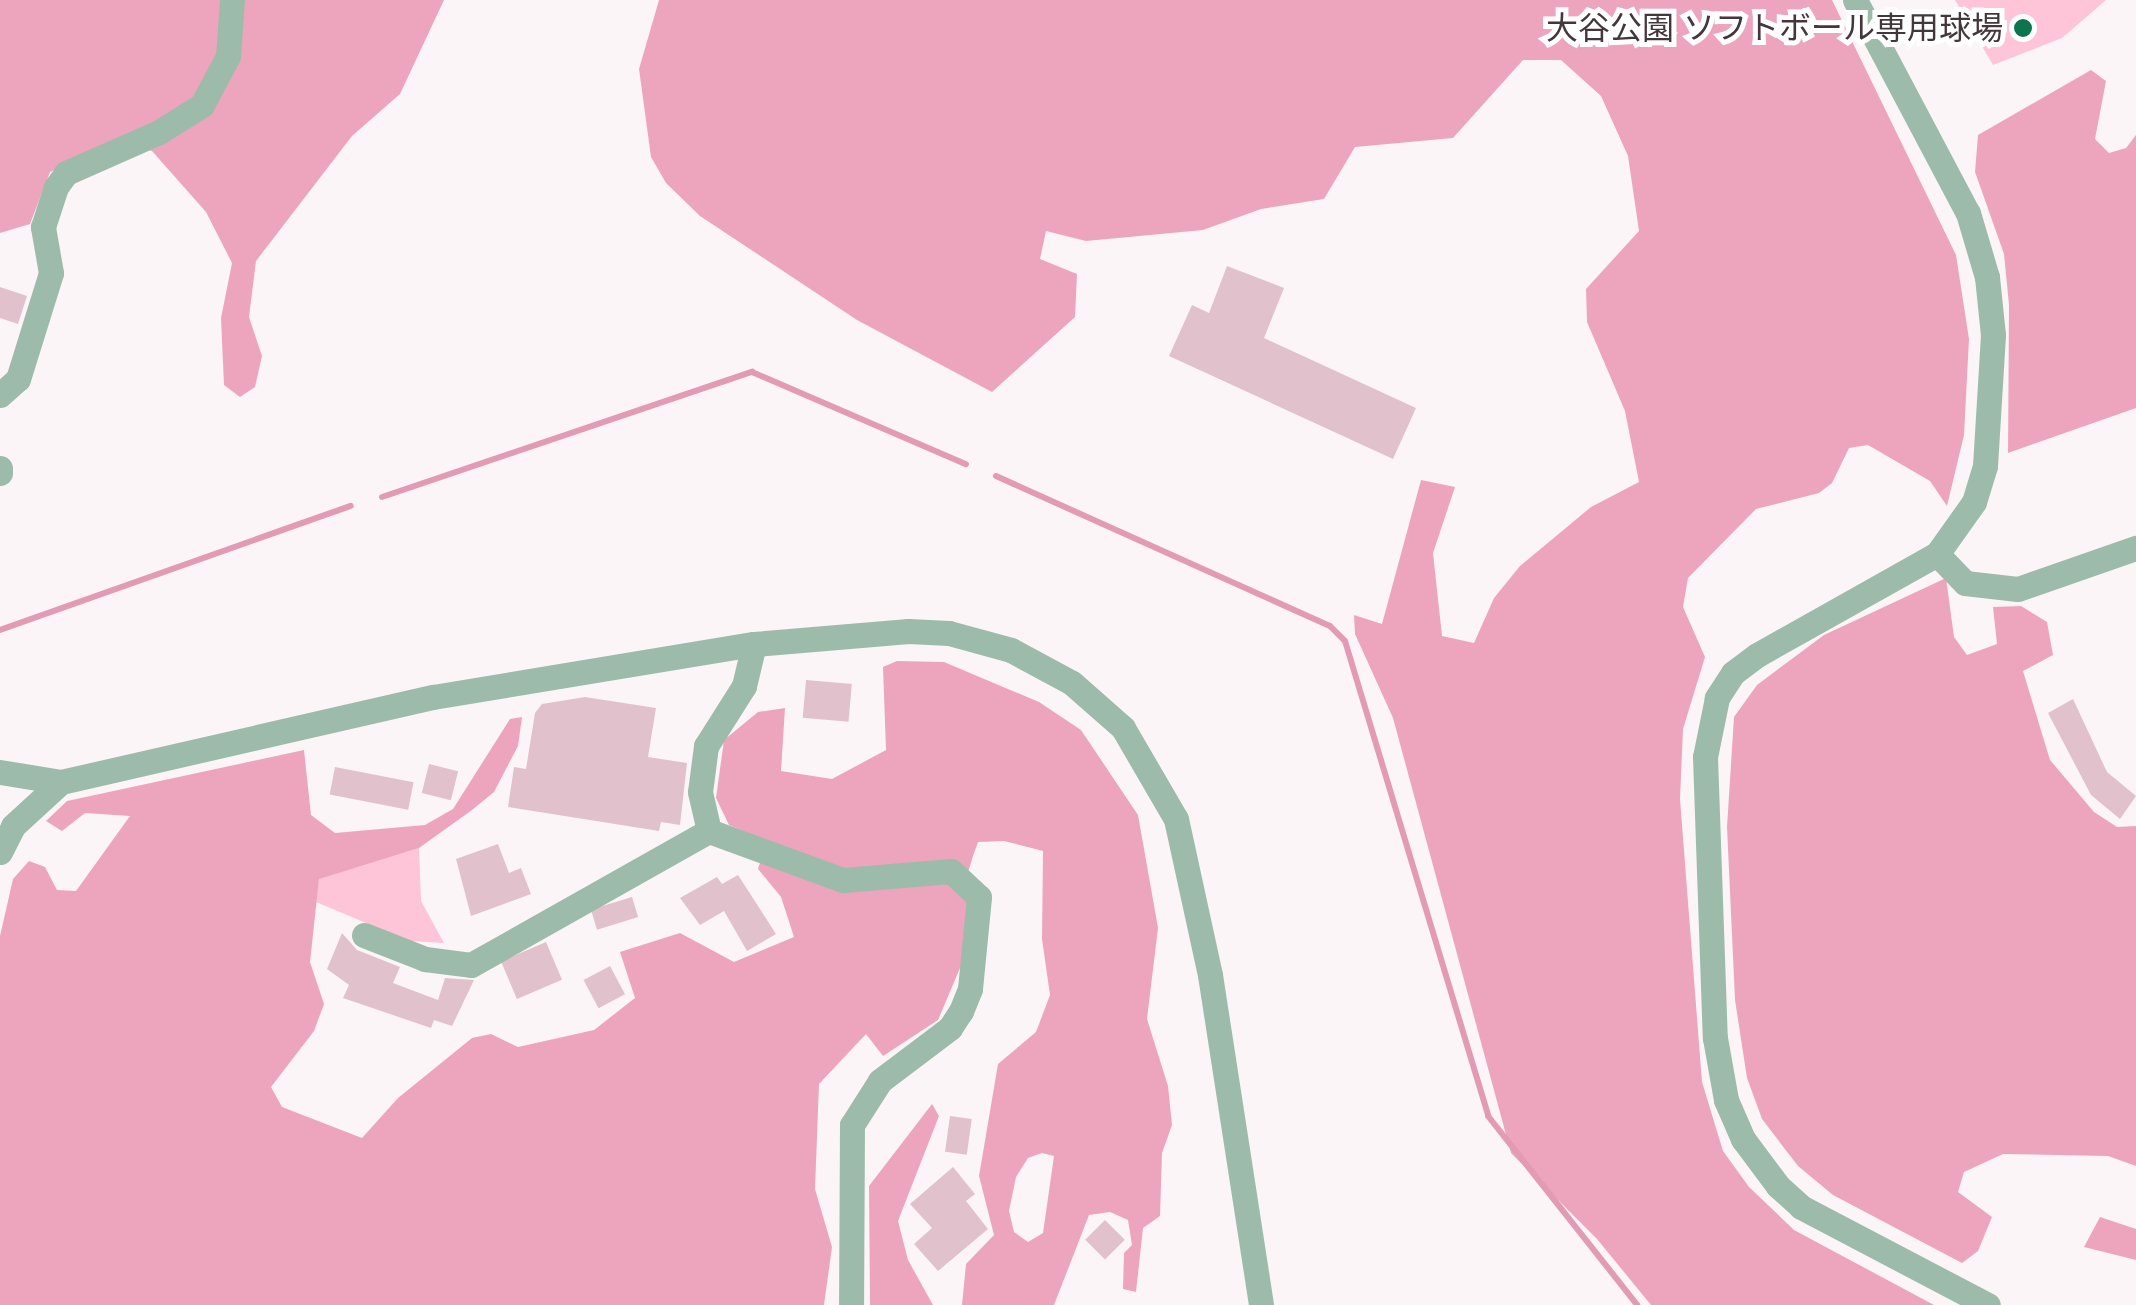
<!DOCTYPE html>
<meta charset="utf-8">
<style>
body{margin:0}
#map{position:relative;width:2136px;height:1305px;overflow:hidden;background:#fbf5f7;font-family:Inter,"Noto Sans JP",sans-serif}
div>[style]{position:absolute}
.green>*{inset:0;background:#fec4d7}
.forest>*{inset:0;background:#eda5bd}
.stream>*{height:6px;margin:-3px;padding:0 3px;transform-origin:3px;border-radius:3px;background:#e29bb3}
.building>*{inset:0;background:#e1c2cc;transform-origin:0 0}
.minor>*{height:25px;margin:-12.5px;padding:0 12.5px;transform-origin:12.5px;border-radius:12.5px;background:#9dbbaa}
.dots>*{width:28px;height:28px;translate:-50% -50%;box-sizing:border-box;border:5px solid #fff;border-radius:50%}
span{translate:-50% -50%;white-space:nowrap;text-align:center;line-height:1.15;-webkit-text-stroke:10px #fff;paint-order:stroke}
.poi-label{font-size:32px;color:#43373b}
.right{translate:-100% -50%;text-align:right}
</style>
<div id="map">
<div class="green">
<i style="clip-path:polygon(1955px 0,2106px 0,2062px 38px,1993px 65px)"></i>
<i style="clip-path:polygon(419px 848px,421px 901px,444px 943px,409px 941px,316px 902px,319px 878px)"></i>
</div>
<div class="forest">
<i style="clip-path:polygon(0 0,444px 0,400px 94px,352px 136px,256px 261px,249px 317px,262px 356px,255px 387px,240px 397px,224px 385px,221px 318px,232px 263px,206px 212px,152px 151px,120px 142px,50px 172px,30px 224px,0 233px)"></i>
<i style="clip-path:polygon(659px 0,1832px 0,1956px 255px,1969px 339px,1964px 435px,1947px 506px,1930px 481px,1868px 445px,1849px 448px,1832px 483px,1819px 493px,1756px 509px,1688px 578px,1683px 607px,1705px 657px,1683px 729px,1680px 799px,1702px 1082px,1723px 1151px,1749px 1187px,1794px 1230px,1934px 1305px,1651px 1305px,1597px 1239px,1511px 1153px,1393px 718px,1355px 634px,1354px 615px,1382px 624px,1421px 480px,1455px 487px,1433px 553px,1442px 636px,1474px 643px,1494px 598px,1520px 566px,1591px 507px,1639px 482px,1625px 411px,1587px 322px,1586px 289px,1639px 231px,1628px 156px,1601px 96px,1561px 60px,1523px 60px,1453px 138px,1355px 147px,1324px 199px,1261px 209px,1203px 230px,1086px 241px,1046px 231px,1040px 259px,1077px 274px,1075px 317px,992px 392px,857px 320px,700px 216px,666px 183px,651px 157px,639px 69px)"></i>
<i style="clip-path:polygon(2091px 70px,2106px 81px,2095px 139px,2109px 153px,2126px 148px,2136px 135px,2136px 408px,2008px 453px,2009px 305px,2004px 254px,1975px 172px,1978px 135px)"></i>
<i style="clip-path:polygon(1946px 578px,1954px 637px,1967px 655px,1997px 644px,1993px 607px,2021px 606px,2047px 622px,2053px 655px,2023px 671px,2050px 760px,2094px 812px,2117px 827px,2136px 826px,2136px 1166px,2108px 1156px,2003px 1154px,1964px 1172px,1958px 1192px,1992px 1217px,1978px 1251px,1962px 1263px,1833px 1195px,1798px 1166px,1762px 1119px,1747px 1078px,1735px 1000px,1727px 827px,1734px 717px,1757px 685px,1824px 635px)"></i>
<i style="clip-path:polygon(evenodd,897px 661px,944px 662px,1039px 702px,1081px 730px,1138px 815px,1158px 928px,1147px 1019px,1168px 1086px,1172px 1125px,1162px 1153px,1160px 1216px,1143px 1228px,1136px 1292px,1123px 1289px,1124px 1253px,1132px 1245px,1128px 1220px,1110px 1212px,1089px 1215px,1054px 1305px,962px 1305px,966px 1264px,994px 1235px,979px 1176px,998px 1064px,1036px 1032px,1050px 995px,1042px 939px,1043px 851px,1004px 841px,978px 842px,973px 856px,963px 889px,971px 907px,963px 961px,938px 1020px,883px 1056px,866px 1034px,819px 1084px,815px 1189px,832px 1247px,824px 1305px,0 1305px,0 936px,13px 879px,29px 861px,45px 867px,57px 890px,76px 891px,130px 816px,85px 813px,62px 831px,46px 821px,67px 801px,304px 750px,311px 815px,335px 833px,425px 825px,453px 809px,510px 719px,522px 717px,518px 746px,494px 792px,472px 810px,419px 848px,319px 879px,310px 962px,324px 1004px,314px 1031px,271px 1087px,282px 1107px,362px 1138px,398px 1098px,472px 1038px,491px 1034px,518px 1047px,594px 1030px,635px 998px,620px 952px,680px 933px,734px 962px,794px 937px,781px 897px,758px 869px,767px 841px,729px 825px,716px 798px,724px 740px,758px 712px,785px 708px,781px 771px,832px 779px,886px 750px,883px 667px,897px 661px,1042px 1153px,1054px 1156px,1043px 1233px,1028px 1242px,1014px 1232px,1009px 1211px,1016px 1177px,1028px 1158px,1042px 1153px)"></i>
<i style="clip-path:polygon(932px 1104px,939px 1116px,898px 1221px,908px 1260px,933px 1305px,870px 1305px,869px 1186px)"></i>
<i style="clip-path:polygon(2100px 1217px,2136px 1229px,2136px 1260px,2084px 1247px)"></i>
</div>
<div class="stream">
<i style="left:996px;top:476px;width:366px;rotate:24.2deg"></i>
<i style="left:1330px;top:626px;width:21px;rotate:45deg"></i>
<i style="left:1345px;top:641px;width:496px;rotate:73.2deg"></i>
<i style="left:1488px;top:1116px;width:241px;rotate:51.7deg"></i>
<i style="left:382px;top:497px;width:391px;rotate:-18.7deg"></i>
<i style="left:752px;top:372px;width:233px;rotate:23.3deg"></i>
<i style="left:0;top:630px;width:372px;rotate:-19.5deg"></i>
</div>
<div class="building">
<i style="clip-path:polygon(1227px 266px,1284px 288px,1264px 338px,1416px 408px,1393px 459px,1169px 356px,1192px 305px,1209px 313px)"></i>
<i style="clip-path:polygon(0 287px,27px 296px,18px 324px,0 318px)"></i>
<i style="left:806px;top:680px;width:46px;height:38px;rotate:5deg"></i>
<i style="clip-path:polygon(585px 697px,656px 708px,648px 757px,687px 763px,680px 825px,661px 822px,659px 831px,508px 807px,514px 767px,526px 769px,535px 713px,542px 704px)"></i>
<i style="clip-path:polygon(2073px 699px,2107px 772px,2136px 796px,2120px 819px,2091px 795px,2048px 713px)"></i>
<i style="left:429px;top:764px;width:30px;height:30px;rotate:14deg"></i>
<i style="left:335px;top:767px;width:80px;height:28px;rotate:11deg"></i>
<i style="clip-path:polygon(498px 844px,509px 873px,521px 868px,531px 894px,471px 916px,456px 859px)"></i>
<i style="clip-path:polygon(738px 875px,776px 934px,747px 951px,724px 911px,700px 925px,680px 898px,717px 877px,722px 884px)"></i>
<i style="left:632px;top:897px;width:21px;height:43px;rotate:73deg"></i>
<i style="clip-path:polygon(342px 933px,357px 950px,400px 967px,393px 983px,438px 1000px,445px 978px,474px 980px,452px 1026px,434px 1020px,431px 1028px,343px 998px,349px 985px,327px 969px)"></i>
<i style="left:546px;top:942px;width:41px;height:49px;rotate:67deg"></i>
<i style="left:610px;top:966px;width:32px;height:30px;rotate:62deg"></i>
<i style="left:950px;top:1116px;width:22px;height:36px;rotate:8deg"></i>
<i style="clip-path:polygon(953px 1167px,975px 1194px,966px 1201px,988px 1229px,938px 1271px,914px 1244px,932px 1228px,910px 1204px)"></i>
<i style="left:1105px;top:1220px;width:28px;height:28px;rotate:45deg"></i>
</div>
<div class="minor">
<i style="left:1855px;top:0;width:241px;rotate:62.1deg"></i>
<i style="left:1968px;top:213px;width:67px;rotate:73.5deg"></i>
<i style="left:1987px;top:277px;width:58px;rotate:84.1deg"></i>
<i style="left:1993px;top:335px;width:131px;rotate:93.5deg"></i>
<i style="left:1985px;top:466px;width:38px;rotate:107deg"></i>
<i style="left:1974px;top:502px;width:64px;rotate:125.4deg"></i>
<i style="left:1937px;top:554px;width:206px;rotate:150.7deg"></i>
<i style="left:1757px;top:655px;width:30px;rotate:143deg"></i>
<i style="left:1733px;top:673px;width:30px;rotate:123deg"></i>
<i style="left:1717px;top:698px;width:60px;rotate:101.5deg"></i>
<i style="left:1705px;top:757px;width:281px;rotate:88deg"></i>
<i style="left:1715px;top:1038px;width:63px;rotate:79.9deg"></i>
<i style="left:1726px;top:1100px;width:43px;rotate:66.4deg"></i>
<i style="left:1743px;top:1139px;width:59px;rotate:53.3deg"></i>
<i style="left:1778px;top:1186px;width:31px;rotate:42deg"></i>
<i style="left:1801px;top:1207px;width:211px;rotate:27.7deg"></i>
<i style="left:0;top:395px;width:24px;rotate:-42deg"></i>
<i style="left:18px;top:379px;width:111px;rotate:-72.7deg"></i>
<i style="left:51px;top:273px;width:47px;rotate:-99.9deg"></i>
<i style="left:43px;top:227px;width:42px;rotate:-72deg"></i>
<i style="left:56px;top:187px;width:17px;rotate:-54deg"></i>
<i style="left:66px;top:173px;width:102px;rotate:-23.8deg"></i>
<i style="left:159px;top:132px;width:51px;rotate:-32.1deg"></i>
<i style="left:202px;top:105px;width:55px;rotate:-62deg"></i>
<i style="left:228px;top:56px;width:56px;rotate:-85.9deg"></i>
<i style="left:0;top:468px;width:5px;rotate:90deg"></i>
<i style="left:1937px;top:554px;width:40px;rotate:46deg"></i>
<i style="left:1965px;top:583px;width:53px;rotate:6.5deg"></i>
<i style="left:2018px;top:589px;width:125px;rotate:-19.2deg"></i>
<i style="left:754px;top:644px;width:43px;rotate:103.4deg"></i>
<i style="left:744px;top:686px;width:71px;rotate:122.3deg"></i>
<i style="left:706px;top:746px;width:46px;rotate:97.4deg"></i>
<i style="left:700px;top:792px;width:40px;rotate:77deg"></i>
<i style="left:709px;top:831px;width:143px;rotate:20.1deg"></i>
<i style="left:843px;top:880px;width:108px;rotate:-4.8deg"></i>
<i style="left:951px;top:871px;width:38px;rotate:43deg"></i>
<i style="left:979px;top:897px;width:92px;rotate:95.6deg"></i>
<i style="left:970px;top:989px;width:24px;rotate:112deg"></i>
<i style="left:961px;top:1011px;width:20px;rotate:123deg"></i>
<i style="left:950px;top:1028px;width:88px;rotate:142.9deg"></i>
<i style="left:880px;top:1081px;width:52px;rotate:122.5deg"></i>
<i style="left:852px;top:1125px;width:180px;rotate:90.3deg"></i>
<i style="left:0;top:772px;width:62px;rotate:9.3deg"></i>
<i style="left:61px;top:782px;width:382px;rotate:-12.9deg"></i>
<i style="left:433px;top:697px;width:325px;rotate:-9.4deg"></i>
<i style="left:754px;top:644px;width:155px;rotate:-4.8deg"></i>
<i style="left:908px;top:631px;width:41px;rotate:2.8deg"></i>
<i style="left:949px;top:633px;width:64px;rotate:15.3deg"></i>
<i style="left:1011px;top:650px;width:69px;rotate:28.4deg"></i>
<i style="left:1072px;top:683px;width:68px;rotate:41.4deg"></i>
<i style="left:1123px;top:728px;width:105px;rotate:59.8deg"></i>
<i style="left:1176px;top:819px;width:160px;rotate:77.7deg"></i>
<i style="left:1210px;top:975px;width:334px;rotate:81.2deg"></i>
<i style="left:0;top:852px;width:29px;rotate:-63deg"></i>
<i style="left:13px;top:826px;width:65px;rotate:-42.5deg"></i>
<i style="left:364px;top:935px;width:66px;rotate:21.5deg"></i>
<i style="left:425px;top:959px;width:46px;rotate:7.4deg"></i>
<i style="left:471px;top:965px;width:273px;rotate:-29.4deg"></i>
</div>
<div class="dots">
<i style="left:2023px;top:28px;background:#0d754e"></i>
</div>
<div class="poi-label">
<span class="right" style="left:2003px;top:28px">大谷公園 ソフトボール専用球場</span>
</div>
</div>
